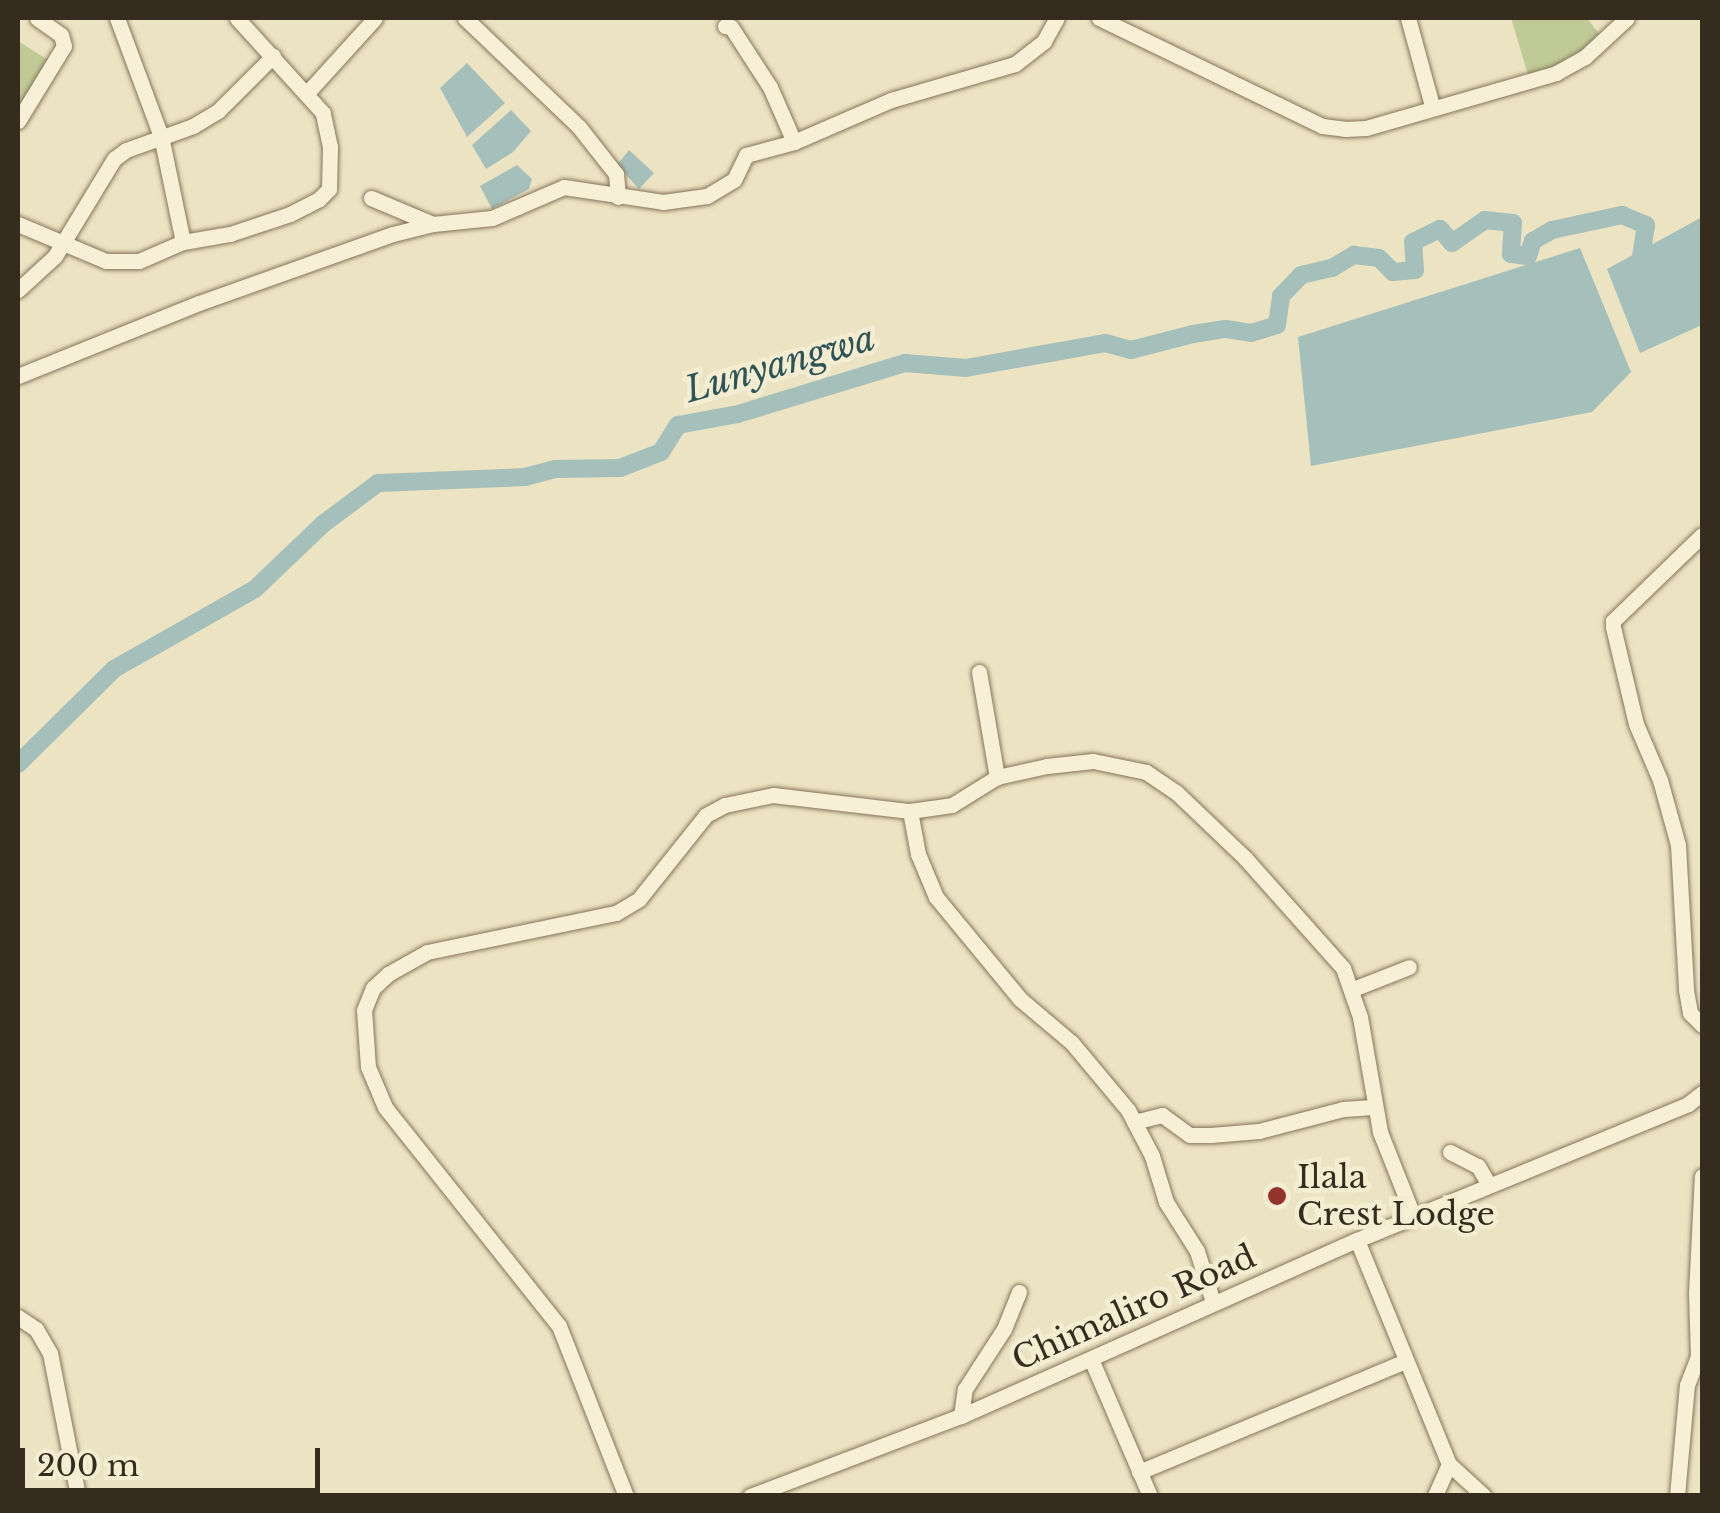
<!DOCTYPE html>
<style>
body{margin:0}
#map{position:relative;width:1720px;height:1513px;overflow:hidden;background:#ece3c3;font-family:"Libre Baskerville",serif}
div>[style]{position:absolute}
.green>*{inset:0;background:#c0ca97}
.water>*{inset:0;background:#a5bfba}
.river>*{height:18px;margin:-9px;padding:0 9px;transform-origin:9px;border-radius:9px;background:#a5bfba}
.roads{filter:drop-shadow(0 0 2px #86755a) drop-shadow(0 0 2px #86755a)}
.minor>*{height:15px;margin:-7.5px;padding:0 7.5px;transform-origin:7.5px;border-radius:7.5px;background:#f7f0d6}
.dots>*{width:28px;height:28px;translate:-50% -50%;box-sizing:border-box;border:5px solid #f4edd2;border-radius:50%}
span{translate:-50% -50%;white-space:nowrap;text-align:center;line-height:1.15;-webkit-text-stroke:9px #f4edd2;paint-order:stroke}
.poi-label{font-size:32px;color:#362c1e}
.left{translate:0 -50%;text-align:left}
.street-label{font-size:32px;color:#362c1e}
.water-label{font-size:35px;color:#2e5555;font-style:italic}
.frame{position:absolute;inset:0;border:20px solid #362c1e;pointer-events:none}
.scale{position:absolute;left:20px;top:1448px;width:300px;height:45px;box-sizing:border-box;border:5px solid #362c1e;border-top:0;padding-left:12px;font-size:30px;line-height:35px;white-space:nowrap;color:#362c1e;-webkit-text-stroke:8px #f4edd2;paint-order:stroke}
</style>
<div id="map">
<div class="green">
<i style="clip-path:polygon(1511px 18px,1587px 18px,1602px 38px,1587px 53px,1529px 78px)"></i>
<i style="clip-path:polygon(18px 41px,48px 60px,18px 110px)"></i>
</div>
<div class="water">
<i style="clip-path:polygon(467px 63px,505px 103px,467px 137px,440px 88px)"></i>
<i style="clip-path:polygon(511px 110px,531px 131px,513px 152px,486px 169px,472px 145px)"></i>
<i style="clip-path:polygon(629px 150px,654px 173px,639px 189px,617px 165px)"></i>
<i style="clip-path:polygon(517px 165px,532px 179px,529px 189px,492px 209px,480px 186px)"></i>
<i style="clip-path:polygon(1702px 217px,1702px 325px,1640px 353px,1607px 269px)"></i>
<i style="clip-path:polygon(1580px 248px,1631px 372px,1592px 412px,1311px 466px,1298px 337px)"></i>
</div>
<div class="river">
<i style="left:18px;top:764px;width:135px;rotate:-44.7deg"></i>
<i style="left:114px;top:669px;width:162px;rotate:-29.6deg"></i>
<i style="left:255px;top:589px;width:94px;rotate:-43.7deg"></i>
<i style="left:323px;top:524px;width:69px;rotate:-36.7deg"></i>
<i style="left:378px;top:483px;width:147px;rotate:-2.3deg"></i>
<i style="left:525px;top:477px;width:31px;rotate:-15deg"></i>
<i style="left:555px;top:469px;width:65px;rotate:-0.9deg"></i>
<i style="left:620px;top:468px;width:44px;rotate:-21.3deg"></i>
<i style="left:661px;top:452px;width:32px;rotate:-58deg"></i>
<i style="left:678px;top:425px;width:61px;rotate:-10.4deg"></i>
<i style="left:738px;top:414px;width:175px;rotate:-17deg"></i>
<i style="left:905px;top:363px;width:61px;rotate:4.7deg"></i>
<i style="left:966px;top:368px;width:141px;rotate:-10.2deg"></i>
<i style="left:1105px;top:343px;width:27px;rotate:15deg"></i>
<i style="left:1131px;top:350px;width:64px;rotate:-14.5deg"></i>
<i style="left:1193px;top:334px;width:33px;rotate:-9deg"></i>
<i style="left:1226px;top:329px;width:25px;rotate:9deg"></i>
<i style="left:1251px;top:333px;width:27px;rotate:-17deg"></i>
<i style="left:1277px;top:325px;width:29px;rotate:-82deg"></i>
<i style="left:1281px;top:296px;width:29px;rotate:-46deg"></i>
<i style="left:1301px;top:275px;width:32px;rotate:-13deg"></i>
<i style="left:1332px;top:268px;width:26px;rotate:-31deg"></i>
<i style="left:1354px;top:255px;width:25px;rotate:7deg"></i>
<i style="left:1379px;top:258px;width:20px;rotate:45deg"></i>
<i style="left:1393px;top:272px;width:22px;rotate:-5deg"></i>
<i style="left:1415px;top:270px;width:28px;rotate:-94deg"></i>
<i style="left:1413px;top:242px;width:30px;rotate:-26deg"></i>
<i style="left:1440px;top:229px;width:18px;rotate:49deg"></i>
<i style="left:1452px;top:243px;width:40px;rotate:-34.9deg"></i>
<i style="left:1485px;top:220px;width:28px;rotate:6deg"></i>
<i style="left:1513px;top:223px;width:31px;rotate:94deg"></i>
<i style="left:1511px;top:254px;width:17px;rotate:7deg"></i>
<i style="left:1528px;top:256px;width:16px;rotate:-72deg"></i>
<i style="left:1533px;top:241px;width:22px;rotate:-30deg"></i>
<i style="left:1552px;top:230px;width:72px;rotate:-12.1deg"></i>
<i style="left:1622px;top:215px;width:26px;rotate:23deg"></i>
<i style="left:1646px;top:225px;width:33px;rotate:99deg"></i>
<i style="left:1641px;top:258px;width:13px;rotate:48deg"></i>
</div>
<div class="roads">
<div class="minor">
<i style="left:117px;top:18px;width:126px;rotate:69.6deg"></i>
<i style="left:161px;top:136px;width:108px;rotate:78.3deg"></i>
<i style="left:183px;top:242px;width:48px;rotate:-9.7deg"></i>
<i style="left:230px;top:234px;width:63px;rotate:-18.4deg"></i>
<i style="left:290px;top:214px;width:33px;rotate:-27deg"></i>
<i style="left:319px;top:199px;width:14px;rotate:-45deg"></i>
<i style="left:329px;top:189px;width:42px;rotate:-88.6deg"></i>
<i style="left:330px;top:147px;width:35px;rotate:-102deg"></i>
<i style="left:323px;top:113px;width:128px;rotate:-132.2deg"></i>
<i style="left:465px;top:18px;width:158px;rotate:43.7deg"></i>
<i style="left:579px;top:127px;width:60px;rotate:51.8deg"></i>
<i style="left:616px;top:174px;width:23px;rotate:85deg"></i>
<i style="left:1099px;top:18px;width:248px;rotate:25.8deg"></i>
<i style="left:1322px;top:126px;width:23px;rotate:7deg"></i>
<i style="left:1345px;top:129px;width:21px;rotate:-3deg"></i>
<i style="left:1366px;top:128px;width:198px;rotate:-16.1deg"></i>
<i style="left:1556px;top:73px;width:33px;rotate:-29deg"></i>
<i style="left:1585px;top:57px;width:57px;rotate:-42.9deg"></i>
<i style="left:1408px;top:18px;width:91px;rotate:74.7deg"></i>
<i style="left:725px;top:26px;width:6px;rotate:9deg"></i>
<i style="left:731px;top:27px;width:72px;rotate:57deg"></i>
<i style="left:770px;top:87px;width:60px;rotate:66.4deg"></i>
<i style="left:307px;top:93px;width:101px;rotate:-47.8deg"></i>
<i style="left:18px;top:121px;width:88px;rotate:-58.5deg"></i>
<i style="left:64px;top:46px;width:11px;rotate:-105deg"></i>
<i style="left:61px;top:35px;width:29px;rotate:-145deg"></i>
<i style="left:371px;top:198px;width:67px;rotate:22.8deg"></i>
<i style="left:18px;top:224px;width:95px;rotate:22.8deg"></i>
<i style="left:106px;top:261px;width:33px"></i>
<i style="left:139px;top:261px;width:48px;rotate:-23.4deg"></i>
<i style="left:18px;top:290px;width:50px;rotate:-42.6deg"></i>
<i style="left:55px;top:256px;width:114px;rotate:-58.7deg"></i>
<i style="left:114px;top:159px;width:15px;rotate:-37deg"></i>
<i style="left:126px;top:150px;width:71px;rotate:-19.7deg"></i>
<i style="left:193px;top:126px;width:29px;rotate:-31deg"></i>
<i style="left:218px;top:111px;width:78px;rotate:-45deg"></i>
<i style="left:18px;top:376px;width:195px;rotate:-22deg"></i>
<i style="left:199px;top:303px;width:206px;rotate:-19.6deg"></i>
<i style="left:393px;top:234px;width:41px;rotate:-14deg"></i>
<i style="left:433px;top:224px;width:59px;rotate:-5.8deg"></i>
<i style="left:492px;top:218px;width:78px;rotate:-23.3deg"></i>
<i style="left:564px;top:187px;width:100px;rotate:8.6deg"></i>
<i style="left:663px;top:202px;width:44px;rotate:-7.8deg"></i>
<i style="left:707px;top:196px;width:31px;rotate:-31deg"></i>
<i style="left:734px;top:180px;width:28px;rotate:-64deg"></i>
<i style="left:746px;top:155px;width:50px;rotate:-15.2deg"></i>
<i style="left:794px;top:142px;width:106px;rotate:-23.4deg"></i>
<i style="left:891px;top:100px;width:129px;rotate:-16.2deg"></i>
<i style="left:1015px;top:64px;width:37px;rotate:-38deg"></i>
<i style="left:1044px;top:41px;width:26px;rotate:-61deg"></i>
<i style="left:1702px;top:535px;width:124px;rotate:136deg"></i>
<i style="left:1613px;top:621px;width:6px;rotate:90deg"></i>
<i style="left:1613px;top:627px;width:100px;rotate:76.7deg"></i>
<i style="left:1636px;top:724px;width:61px;rotate:66.8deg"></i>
<i style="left:1660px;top:780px;width:67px;rotate:74.5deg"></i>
<i style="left:1678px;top:845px;width:145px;rotate:86.8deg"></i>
<i style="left:1686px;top:990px;width:23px;rotate:80deg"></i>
<i style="left:1690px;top:1013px;width:17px;rotate:45deg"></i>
<i style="left:979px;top:672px;width:107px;rotate:80.3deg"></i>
<i style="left:910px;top:811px;width:44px;rotate:79.5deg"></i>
<i style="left:918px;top:854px;width:47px;rotate:67.3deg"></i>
<i style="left:936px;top:897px;width:132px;rotate:50.5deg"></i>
<i style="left:1020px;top:999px;width:68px;rotate:40.2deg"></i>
<i style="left:1072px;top:1043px;width:87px;rotate:50.1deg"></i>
<i style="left:1128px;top:1110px;width:52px;rotate:62.4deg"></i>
<i style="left:1152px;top:1156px;width:48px;rotate:73.1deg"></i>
<i style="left:1166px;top:1202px;width:58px;rotate:57.7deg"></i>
<i style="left:1197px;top:1251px;width:53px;rotate:72.6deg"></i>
<i style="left:1353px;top:989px;width:60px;rotate:-21.4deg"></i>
<i style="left:1134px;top:1122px;width:29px;rotate:-14deg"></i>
<i style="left:1162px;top:1115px;width:34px;rotate:36deg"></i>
<i style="left:1190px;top:1135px;width:21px"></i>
<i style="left:1211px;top:1135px;width:48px;rotate:-4.8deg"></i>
<i style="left:1259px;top:1131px;width:87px;rotate:-14.7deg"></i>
<i style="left:1343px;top:1109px;width:30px;rotate:-4deg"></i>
<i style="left:1450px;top:1152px;width:31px;rotate:27deg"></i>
<i style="left:1478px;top:1166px;width:22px;rotate:60deg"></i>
<i style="left:1357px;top:1240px;width:242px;rotate:67.7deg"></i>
<i style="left:1449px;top:1464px;width:35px;rotate:114deg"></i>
<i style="left:18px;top:1317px;width:22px;rotate:34deg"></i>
<i style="left:36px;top:1329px;width:28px;rotate:60deg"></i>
<i style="left:50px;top:1353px;width:146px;rotate:78.9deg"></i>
<i style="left:1091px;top:1359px;width:149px;rotate:66.7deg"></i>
<i style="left:961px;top:1416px;width:27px;rotate:-82deg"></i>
<i style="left:965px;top:1389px;width:72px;rotate:-57deg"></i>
<i style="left:1004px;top:1329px;width:40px;rotate:-68deg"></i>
<i style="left:1449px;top:1464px;width:47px;rotate:42.4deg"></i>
<i style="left:1139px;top:1472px;width:289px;rotate:-22.6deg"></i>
<i style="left:626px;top:1496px;width:183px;rotate:-111.5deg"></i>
<i style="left:559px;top:1326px;width:280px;rotate:-128.5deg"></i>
<i style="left:385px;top:1107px;width:43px;rotate:-113deg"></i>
<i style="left:368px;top:1067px;width:57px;rotate:-94deg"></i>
<i style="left:364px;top:1010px;width:24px;rotate:-68deg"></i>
<i style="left:373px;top:988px;width:21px;rotate:-43deg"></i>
<i style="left:388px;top:974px;width:45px;rotate:-29.4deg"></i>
<i style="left:427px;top:952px;width:193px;rotate:-11.7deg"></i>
<i style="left:616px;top:913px;width:27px;rotate:-31deg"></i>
<i style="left:639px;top:899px;width:107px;rotate:-51.4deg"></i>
<i style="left:706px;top:815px;width:21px;rotate:-28deg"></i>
<i style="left:725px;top:805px;width:49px;rotate:-11.8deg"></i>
<i style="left:773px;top:795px;width:138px;rotate:6.7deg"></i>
<i style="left:910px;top:811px;width:42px;rotate:-8.1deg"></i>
<i style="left:952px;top:805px;width:53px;rotate:-31.9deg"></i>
<i style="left:997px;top:777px;width:51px;rotate:-12.4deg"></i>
<i style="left:1047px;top:766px;width:46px;rotate:-6.2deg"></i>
<i style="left:1093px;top:761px;width:54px;rotate:11.7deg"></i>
<i style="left:1146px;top:772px;width:37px;rotate:34deg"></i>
<i style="left:1177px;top:793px;width:94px;rotate:43.7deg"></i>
<i style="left:1245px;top:858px;width:147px;rotate:48.3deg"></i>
<i style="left:1343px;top:968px;width:52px;rotate:70.9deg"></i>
<i style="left:1360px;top:1017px;width:117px;rotate:80.1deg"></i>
<i style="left:1380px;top:1132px;width:92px;rotate:68.4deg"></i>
<i style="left:750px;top:1496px;width:226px;rotate:-20.8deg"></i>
<i style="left:961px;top:1416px;width:433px;rotate:-24deg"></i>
<i style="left:1357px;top:1240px;width:358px;rotate:-22.3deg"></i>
<i style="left:1688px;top:1104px;width:18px;rotate:-38deg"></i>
<i style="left:1677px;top:1496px;width:111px;rotate:-84.9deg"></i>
<i style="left:1687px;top:1385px;width:31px;rotate:-69deg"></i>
<i style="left:1698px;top:1356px;width:63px;rotate:-91.8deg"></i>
<i style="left:1696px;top:1293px;width:117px;rotate:-87.1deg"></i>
</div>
</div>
<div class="dots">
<i style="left:1277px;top:1196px;background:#93342d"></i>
</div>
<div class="poi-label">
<span class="left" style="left:1297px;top:1196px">Ilala<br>Crest Lodge</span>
</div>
<div class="street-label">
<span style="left:1134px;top:1308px;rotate:-24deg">Chimaliro Road</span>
</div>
<div class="water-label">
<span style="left:780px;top:364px;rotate:-16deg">Lunyangwa</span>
</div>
<div class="frame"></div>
<div class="scale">200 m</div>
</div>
